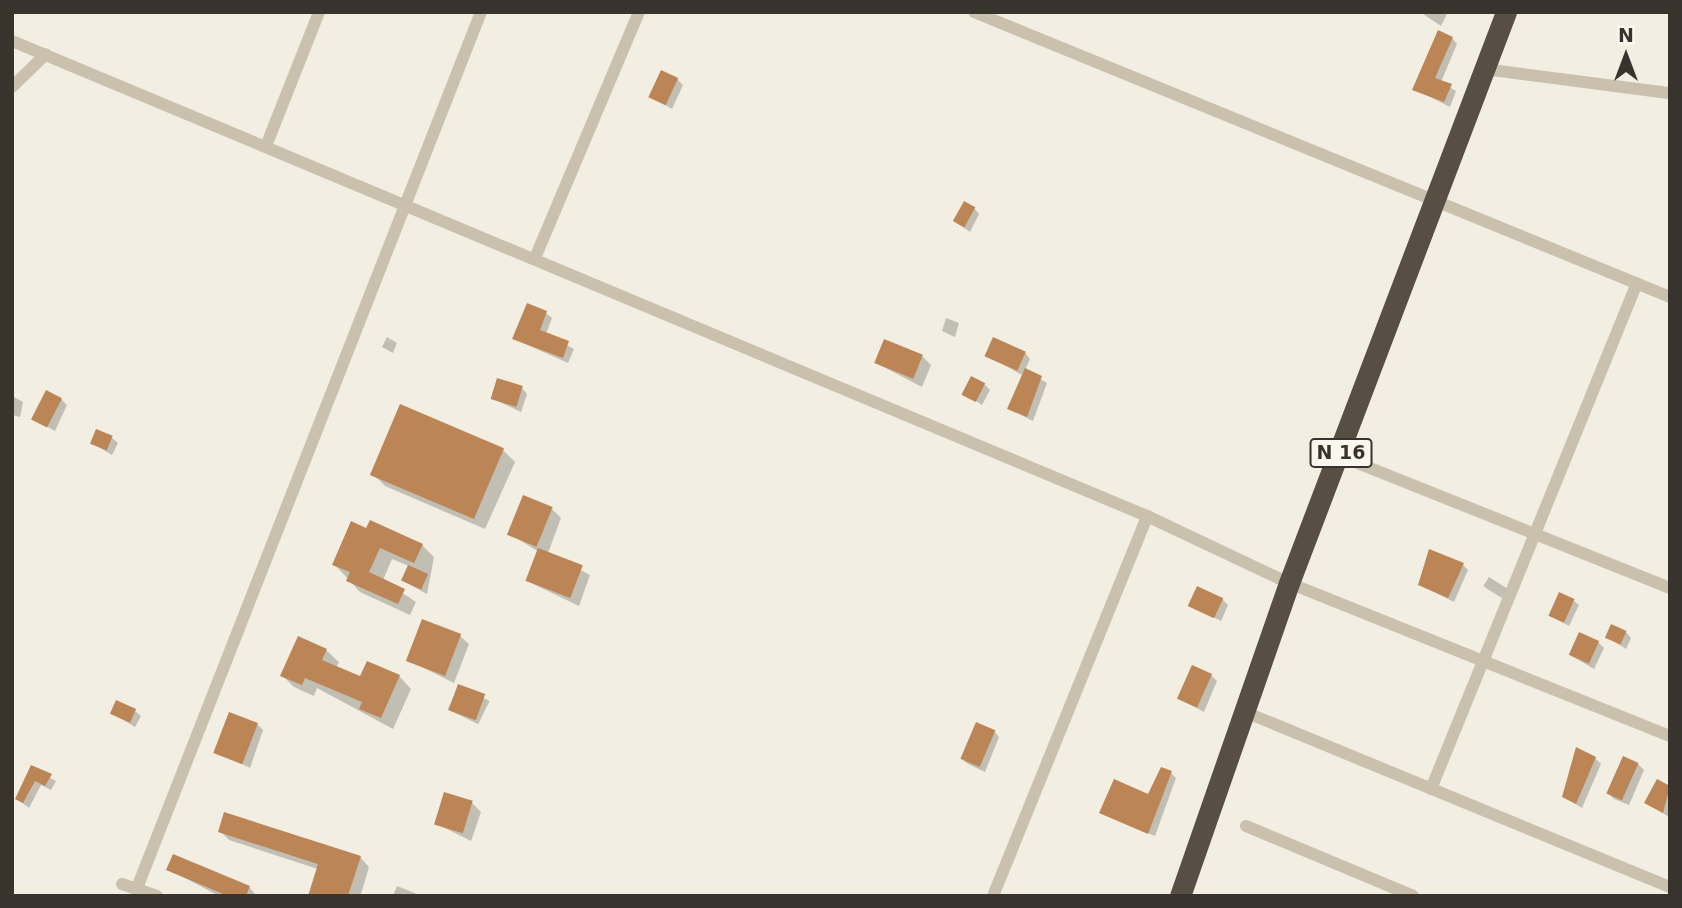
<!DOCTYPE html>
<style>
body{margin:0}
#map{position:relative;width:1682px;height:908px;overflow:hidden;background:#f2eee2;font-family:"DejaVu Sans",sans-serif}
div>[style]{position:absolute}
.shadow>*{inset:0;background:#0003;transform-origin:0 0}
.building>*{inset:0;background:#bb8556;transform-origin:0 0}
.street>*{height:12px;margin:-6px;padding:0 6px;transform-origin:6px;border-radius:6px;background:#c9c0ae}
.highway>*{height:21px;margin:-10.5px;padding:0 10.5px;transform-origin:10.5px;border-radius:10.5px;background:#584f44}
span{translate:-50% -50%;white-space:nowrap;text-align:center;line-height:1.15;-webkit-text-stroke:5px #f9f7ee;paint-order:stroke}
.shield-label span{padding:2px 5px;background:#f9f7ee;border:2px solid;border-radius:5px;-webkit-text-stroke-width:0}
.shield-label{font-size:19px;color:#38332c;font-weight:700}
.frame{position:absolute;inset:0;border:14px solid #38332c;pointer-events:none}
.north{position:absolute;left:1591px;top:21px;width:70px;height:70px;-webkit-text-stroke:5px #f9f7ee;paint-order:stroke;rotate:0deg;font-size:19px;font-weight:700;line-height:28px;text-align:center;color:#38332c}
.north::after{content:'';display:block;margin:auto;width:24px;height:32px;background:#38332c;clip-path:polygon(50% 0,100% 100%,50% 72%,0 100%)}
</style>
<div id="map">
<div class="shadow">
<i style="clip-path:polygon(1420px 12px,1448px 12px,1441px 26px)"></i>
<i style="clip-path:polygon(1452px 38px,1457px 44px,1441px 82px,1456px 91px,1450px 107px,1414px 89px)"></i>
<i style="clip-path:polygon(677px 79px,683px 85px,672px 109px,652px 97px)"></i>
<i style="clip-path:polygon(974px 208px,979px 214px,970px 232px,956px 222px)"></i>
<i style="clip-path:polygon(546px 313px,552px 318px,546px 334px,574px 349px,568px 363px,514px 339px)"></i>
<i style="clip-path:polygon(946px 318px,959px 323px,955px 337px,942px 331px)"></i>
<i style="clip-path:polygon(387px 337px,397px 343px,393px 353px,382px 347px)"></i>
<i style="clip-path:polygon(1025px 353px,1030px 359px,1025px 370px,1047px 383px,1033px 421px,1009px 409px,1024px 376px,987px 356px)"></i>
<i style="clip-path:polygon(922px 356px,931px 365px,922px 387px,876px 363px)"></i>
<i style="clip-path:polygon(984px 384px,990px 390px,982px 405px,965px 394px)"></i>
<i style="clip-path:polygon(522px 388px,527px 394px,521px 412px,491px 398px)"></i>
<i style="clip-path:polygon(12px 396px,23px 402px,20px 417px,12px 415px)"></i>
<i style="clip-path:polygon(61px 399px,67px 405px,55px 431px,35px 420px)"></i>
<i style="clip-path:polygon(112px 438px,118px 443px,112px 455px,92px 443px)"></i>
<i style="clip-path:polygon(503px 450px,515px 462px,485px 529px,385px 486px,373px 474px)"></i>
<i style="clip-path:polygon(552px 509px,561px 518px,548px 553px,590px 575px,579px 606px,527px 581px,539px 552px,510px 534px)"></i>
<i style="clip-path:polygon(367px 530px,422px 545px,434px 557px,427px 594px,403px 581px,409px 566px,392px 559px,383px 580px,416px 602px,410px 615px,360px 592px,334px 564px)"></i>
<i style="clip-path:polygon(1463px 565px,1468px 570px,1454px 602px,1420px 585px)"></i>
<i style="left:1489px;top:577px;width:22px;height:11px;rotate:32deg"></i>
<i style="clip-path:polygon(1222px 599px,1228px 605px,1221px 621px,1191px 605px)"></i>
<i style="clip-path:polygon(1574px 601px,1579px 605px,1569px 626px,1551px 616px)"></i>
<i style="clip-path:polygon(1626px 632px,1631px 638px,1626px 649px,1607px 637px)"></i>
<i style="clip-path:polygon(460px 636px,469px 644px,454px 683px,408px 660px)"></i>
<i style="clip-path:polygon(1598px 642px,1604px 648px,1594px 669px,1570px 655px)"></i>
<i style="clip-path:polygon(326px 650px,339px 662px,336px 668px,361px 679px,399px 676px,411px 689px,393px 729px,317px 688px,314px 696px,294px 687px,282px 675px)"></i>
<i style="clip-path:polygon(1211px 675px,1217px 681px,1204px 712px,1180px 699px)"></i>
<i style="left:459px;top:686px;width:34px;height:26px;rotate:26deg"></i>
<i style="clip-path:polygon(135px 711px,141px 716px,135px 727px,112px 713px)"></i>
<i style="clip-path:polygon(257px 724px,263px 730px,250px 768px,216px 752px)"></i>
<i style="clip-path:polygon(994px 731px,999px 737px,985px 772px,968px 764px,962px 759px)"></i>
<i style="clip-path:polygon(1595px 758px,1601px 764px,1582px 808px,1564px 797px)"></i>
<i style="clip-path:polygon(1638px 764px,1644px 770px,1629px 805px,1614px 799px,1609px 794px)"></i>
<i style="clip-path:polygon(31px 768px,56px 781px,51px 790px,41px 785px,29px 808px,17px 799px)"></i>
<i style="clip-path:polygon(1171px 773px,1176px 778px,1155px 836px,1101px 813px,1149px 796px)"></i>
<i style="clip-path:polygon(1657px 782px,1670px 788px,1669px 817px,1646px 803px)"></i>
<i style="clip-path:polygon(472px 803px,481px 812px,471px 841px,435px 823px)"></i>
<i style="clip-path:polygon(225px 814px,361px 858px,369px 867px,361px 894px,367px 896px,310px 896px,318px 869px,229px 840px,220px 831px)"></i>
<i style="clip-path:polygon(168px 869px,249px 887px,257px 896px,219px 896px)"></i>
<i style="clip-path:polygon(397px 886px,415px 893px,418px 896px,393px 896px)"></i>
</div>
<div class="building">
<i style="clip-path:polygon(1438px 30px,1453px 37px,1435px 78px,1452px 84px,1444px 102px,1412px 90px)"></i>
<i style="left:661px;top:70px;width:19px;height:30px;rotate:25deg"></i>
<i style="left:964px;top:201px;width:13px;height:23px;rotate:29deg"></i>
<i style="clip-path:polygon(527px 303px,547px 311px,540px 330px,569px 341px,563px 358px,512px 339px)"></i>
<i style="left:993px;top:337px;width:36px;height:21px;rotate:24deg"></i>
<i style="left:884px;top:339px;width:42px;height:26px;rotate:22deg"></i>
<i style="clip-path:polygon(1025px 368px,1042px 376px,1027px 417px,1007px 409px)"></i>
<i style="left:971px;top:376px;width:16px;height:21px;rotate:27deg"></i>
<i style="left:497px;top:378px;width:27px;height:22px;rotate:17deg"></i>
<i style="left:46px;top:390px;width:18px;height:33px;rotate:27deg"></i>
<i style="left:400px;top:404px;width:113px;height:77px;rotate:23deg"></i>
<i style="left:96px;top:429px;width:18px;height:16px;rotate:22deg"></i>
<i style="left:523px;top:495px;width:32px;height:43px;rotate:22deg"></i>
<i style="clip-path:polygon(370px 520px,423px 544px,414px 563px,380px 548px,369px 572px,405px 589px,398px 604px,346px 581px,350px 572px,332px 565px,351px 521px,366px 528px)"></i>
<i style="left:538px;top:548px;width:48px;height:35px;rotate:21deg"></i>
<i style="clip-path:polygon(1429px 549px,1464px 563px,1448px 598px,1418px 585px)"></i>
<i style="left:408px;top:565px;width:22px;height:17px;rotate:24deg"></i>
<i style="left:1197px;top:586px;width:29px;height:22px;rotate:25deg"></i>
<i style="left:1559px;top:592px;width:17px;height:26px;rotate:24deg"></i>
<i style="left:422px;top:619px;width:42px;height:45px;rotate:21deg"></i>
<i style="left:1611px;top:624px;width:17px;height:15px;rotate:24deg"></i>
<i style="left:1579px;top:632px;width:22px;height:25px;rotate:24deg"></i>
<i style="clip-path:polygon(298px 636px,327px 649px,322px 660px,360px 676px,367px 661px,400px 675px,381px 718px,359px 709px,362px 702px,305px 678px,302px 685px,280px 676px)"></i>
<i style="left:1192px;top:665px;width:22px;height:37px;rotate:24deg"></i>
<i style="left:458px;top:684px;width:29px;height:28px;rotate:20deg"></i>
<i style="left:116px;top:700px;width:22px;height:15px;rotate:24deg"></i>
<i style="left:229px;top:712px;width:31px;height:44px;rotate:21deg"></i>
<i style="left:976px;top:722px;width:21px;height:40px;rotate:23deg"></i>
<i style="clip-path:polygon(1576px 747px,1596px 757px,1576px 804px,1562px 797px)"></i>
<i style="left:1623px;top:756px;width:17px;height:41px;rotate:24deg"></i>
<i style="clip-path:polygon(31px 765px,52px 774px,45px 786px,35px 781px,23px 803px,15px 799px)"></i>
<i style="clip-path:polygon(1161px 767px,1172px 771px,1148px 834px,1099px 813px,1114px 779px,1148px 794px)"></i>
<i style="clip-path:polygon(1657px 779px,1670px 786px,1663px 813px,1644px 803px)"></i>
<i style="left:444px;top:792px;width:30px;height:34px;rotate:17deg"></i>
<i style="clip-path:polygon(224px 812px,361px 856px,348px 896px,308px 896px,318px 864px,218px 832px)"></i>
<i style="clip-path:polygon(173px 854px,250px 886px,246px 896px,228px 896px,166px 870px)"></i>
</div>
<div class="street">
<i style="left:974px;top:12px;width:752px;rotate:22.27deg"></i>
<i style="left:12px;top:41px;width:1230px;rotate:22.71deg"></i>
<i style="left:1147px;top:516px;width:157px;rotate:25.3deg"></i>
<i style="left:1289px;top:583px;width:411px;rotate:21.9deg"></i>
<i style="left:1484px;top:69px;width:188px;rotate:7.4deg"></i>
<i style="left:12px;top:87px;width:47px;rotate:-44.1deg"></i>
<i style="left:266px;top:146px;width:144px;rotate:-68.4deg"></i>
<i style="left:535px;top:258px;width:267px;rotate:-67.1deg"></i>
<i style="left:1340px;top:456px;width:355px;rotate:21.8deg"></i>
<i style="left:1245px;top:712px;width:460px;rotate:22.4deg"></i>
<i style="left:1431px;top:789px;width:546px;rotate:-67.85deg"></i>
<i style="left:1246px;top:826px;width:181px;rotate:22.7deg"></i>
<i style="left:122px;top:884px;width:37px;rotate:19deg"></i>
<i style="left:137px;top:888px;width:941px;rotate:-68.56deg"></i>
<i style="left:993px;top:896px;width:410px;rotate:-67.9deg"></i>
</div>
<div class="highway">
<i style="left:1180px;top:896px;width:331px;rotate:-70.8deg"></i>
<i style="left:1289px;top:583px;width:611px;rotate:-69.19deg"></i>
</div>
<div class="shield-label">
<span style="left:1341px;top:453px">N 16</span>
</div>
<div class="frame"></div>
<div class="north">N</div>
</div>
